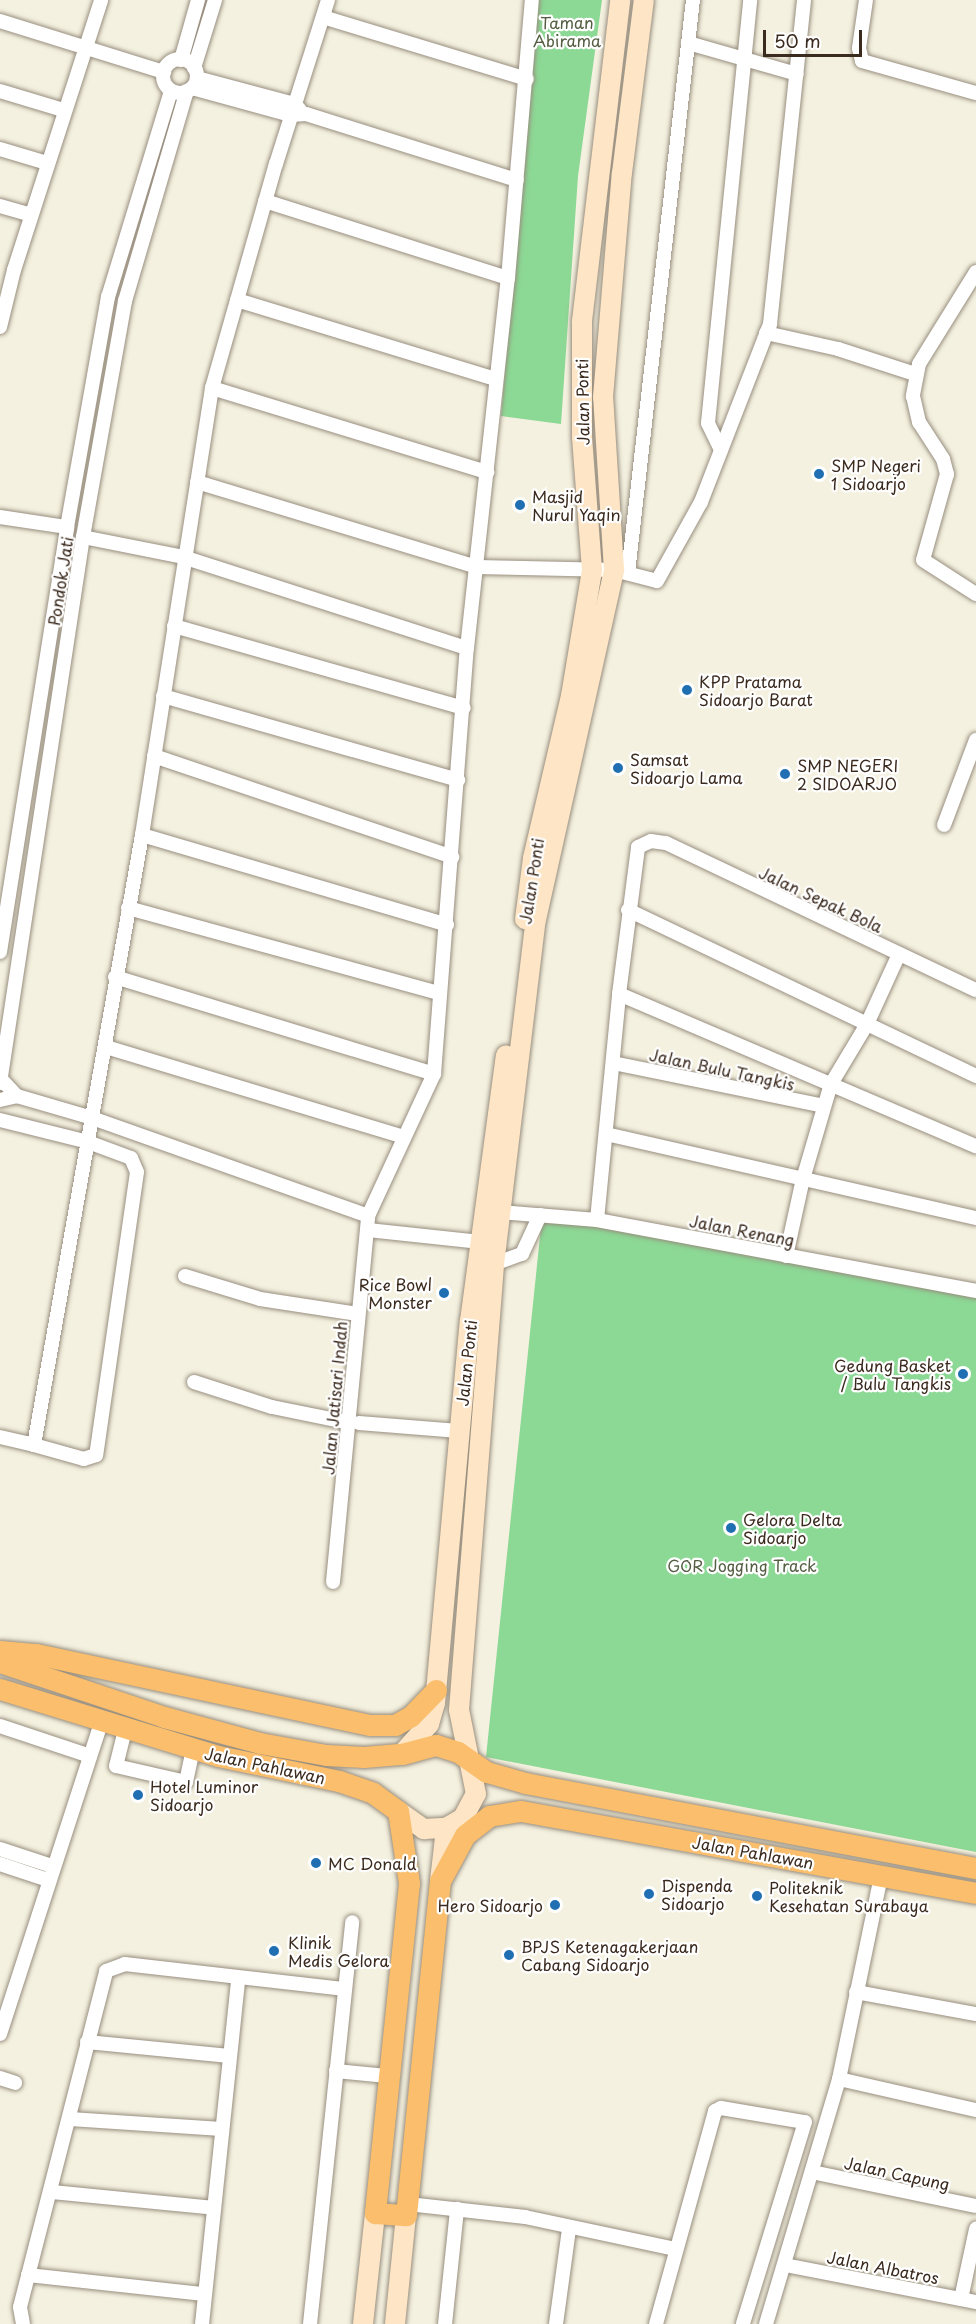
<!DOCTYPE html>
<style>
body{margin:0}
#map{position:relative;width:976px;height:2324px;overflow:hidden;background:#f4f1e0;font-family:"Playpen Sans",sans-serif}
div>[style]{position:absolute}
.green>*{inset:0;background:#8cd895}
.roads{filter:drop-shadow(0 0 2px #988e7f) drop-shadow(0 0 2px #988e7f)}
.street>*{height:14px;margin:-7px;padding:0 7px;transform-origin:7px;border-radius:7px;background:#fff}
.street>.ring{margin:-7px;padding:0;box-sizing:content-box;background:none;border:14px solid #fff;border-radius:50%}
.secondary>*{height:20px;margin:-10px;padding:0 10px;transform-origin:10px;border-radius:10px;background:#fde5c5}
.primary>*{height:21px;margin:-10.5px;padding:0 10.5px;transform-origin:10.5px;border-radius:10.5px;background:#fabe6d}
.dots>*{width:16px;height:16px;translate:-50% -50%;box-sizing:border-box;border:3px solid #fff;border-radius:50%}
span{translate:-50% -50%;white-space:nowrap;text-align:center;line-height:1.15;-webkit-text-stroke:4.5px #fff;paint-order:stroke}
.park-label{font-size:16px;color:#535e42}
.street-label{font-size:16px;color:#3b2a1e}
.poi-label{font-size:16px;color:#3b2a1e}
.left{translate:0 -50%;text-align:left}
.right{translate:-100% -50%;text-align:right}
.scale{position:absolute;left:763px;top:30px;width:99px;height:27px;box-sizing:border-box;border:3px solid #3b2a1e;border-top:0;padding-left:8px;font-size:18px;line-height:21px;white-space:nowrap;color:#3b2a1e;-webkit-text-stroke:4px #fff;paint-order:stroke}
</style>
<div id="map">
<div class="green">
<i style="clip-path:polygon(538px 0,602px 0,578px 176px,561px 424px,501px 416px)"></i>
<i style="clip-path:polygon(542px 1217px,976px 1291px,976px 1852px,486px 1757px)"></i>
</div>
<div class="roads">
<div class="street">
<i style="left:866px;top:0;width:49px;rotate:98.3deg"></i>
<i style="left:859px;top:48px;width:13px;rotate:77deg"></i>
<i style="left:862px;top:61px;width:118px;rotate:15.7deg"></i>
<i style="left:323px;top:17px;width:213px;rotate:16.9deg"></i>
<i style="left:0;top:21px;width:172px;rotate:17.3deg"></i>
<i style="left:688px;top:43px;width:113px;rotate:15.9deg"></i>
<i class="ring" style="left:163px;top:59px;width:20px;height:20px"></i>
<i style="left:181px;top:60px;width:62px;rotate:-74.2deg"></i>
<i style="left:194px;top:68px;width:71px;rotate:-72.8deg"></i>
<i style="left:197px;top:78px;width:101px;rotate:14.9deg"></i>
<i style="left:295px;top:104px;width:8px;rotate:50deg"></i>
<i style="left:192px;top:88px;width:103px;rotate:15.3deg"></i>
<i style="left:291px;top:115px;width:15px;rotate:-4deg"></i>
<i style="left:306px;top:114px;width:221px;rotate:17.4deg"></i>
<i style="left:0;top:91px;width:66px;rotate:16.8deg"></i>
<i style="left:0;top:149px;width:49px;rotate:16.6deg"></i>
<i style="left:265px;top:201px;width:255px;rotate:17.6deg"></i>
<i style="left:0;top:206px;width:32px;rotate:16deg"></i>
<i style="left:976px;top:272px;width:108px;rotate:121.8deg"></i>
<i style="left:919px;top:364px;width:33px;rotate:101deg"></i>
<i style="left:913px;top:396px;width:27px;rotate:77deg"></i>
<i style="left:919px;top:422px;width:44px;rotate:57deg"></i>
<i style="left:943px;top:459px;width:16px;rotate:75deg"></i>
<i style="left:947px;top:474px;width:89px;rotate:105.6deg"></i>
<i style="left:923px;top:560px;width:63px;rotate:32.7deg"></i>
<i style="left:237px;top:300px;width:271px;rotate:17deg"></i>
<i style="left:0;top:327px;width:59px;rotate:-76.2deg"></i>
<i style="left:14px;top:270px;width:284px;rotate:-72.1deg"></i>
<i style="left:766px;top:333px;width:74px;rotate:12.5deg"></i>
<i style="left:838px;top:349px;width:81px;rotate:18deg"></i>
<i style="left:212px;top:388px;width:288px;rotate:17deg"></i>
<i style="left:721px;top:450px;width:30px;rotate:-116deg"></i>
<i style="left:708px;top:423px;width:425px;rotate:-84.3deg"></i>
<i style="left:197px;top:482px;width:293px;rotate:16.9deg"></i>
<i style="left:477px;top:567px;width:137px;rotate:1.3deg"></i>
<i style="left:614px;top:570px;width:44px;rotate:14.3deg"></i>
<i style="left:657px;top:581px;width:90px;rotate:-60.9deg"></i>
<i style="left:701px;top:502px;width:191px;rotate:-68.8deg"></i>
<i style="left:770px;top:324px;width:326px;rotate:-84deg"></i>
<i style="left:0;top:517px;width:68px;rotate:8.5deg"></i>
<i style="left:83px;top:537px;width:102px;rotate:11.3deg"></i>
<i style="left:183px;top:557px;width:298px;rotate:17.8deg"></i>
<i style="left:628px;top:573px;width:577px;rotate:-83.53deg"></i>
<i style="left:174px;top:626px;width:301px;rotate:15.8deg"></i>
<i style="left:163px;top:696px;width:307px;rotate:15.9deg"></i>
<i style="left:154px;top:756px;width:315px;rotate:18.7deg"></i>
<i style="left:944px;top:825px;width:91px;rotate:-69.4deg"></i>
<i style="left:142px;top:835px;width:318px;rotate:16.4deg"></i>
<i style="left:128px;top:908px;width:322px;rotate:15.3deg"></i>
<i style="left:628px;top:910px;width:386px;rotate:25.5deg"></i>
<i style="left:0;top:952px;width:430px;rotate:-81deg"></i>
<i style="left:67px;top:527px;width:234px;rotate:-79.9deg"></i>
<i style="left:108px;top:297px;width:215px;rotate:-73deg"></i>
<i style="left:115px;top:977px;width:333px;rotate:16.9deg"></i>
<i style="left:619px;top:994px;width:388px;rotate:23.1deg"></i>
<i style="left:106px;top:1047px;width:311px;rotate:16.8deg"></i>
<i style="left:613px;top:1063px;width:215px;rotate:11.5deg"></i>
<i style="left:0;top:1078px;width:25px;rotate:47deg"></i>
<i style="left:17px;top:1096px;width:78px;rotate:16.3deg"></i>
<i style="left:92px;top:1118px;width:293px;rotate:19.5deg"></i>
<i style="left:0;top:1083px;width:552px;rotate:-81.36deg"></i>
<i style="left:83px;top:537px;width:240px;rotate:-79.9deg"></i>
<i style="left:125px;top:301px;width:219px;rotate:-73.6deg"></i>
<i style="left:0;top:1100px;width:17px;rotate:-13deg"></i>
<i style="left:0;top:1120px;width:91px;rotate:14deg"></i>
<i style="left:88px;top:1142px;width:46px;rotate:20.4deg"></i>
<i style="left:131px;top:1158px;width:15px;rotate:67deg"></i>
<i style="left:137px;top:1172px;width:286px;rotate:98.2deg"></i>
<i style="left:96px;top:1455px;width:13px;rotate:162deg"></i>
<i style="left:84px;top:1459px;width:52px;rotate:-164.4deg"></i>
<i style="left:606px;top:1134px;width:379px;rotate:12.8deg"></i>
<i style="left:500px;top:1212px;width:97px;rotate:4.7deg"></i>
<i style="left:597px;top:1220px;width:386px;rotate:10.6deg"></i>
<i style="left:597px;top:1220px;width:227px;rotate:-84.4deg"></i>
<i style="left:619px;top:994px;width:148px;rotate:-82.6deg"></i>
<i style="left:638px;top:847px;width:14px;rotate:-25deg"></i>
<i style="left:651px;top:841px;width:15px;rotate:8deg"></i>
<i style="left:666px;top:843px;width:343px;rotate:25.4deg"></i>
<i style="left:368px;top:1230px;width:113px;rotate:6.1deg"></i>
<i style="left:786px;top:1256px;width:79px;rotate:-77.6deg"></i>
<i style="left:803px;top:1179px;width:99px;rotate:-73.6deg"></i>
<i style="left:831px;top:1084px;width:70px;rotate:-59deg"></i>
<i style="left:867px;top:1024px;width:77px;rotate:-65.4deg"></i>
<i style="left:494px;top:1264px;width:30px;rotate:-20deg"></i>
<i style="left:522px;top:1254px;width:43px;rotate:-65.2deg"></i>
<i style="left:185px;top:1276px;width:78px;rotate:17deg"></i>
<i style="left:260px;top:1299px;width:99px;rotate:8.7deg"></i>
<i style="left:194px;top:1382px;width:82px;rotate:17.8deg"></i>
<i style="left:272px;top:1407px;width:76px;rotate:11.5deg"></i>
<i style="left:359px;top:1423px;width:100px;rotate:4.6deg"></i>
<i style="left:0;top:1437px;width:35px;rotate:13deg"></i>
<i style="left:34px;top:1445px;width:619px;rotate:-79.96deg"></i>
<i style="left:142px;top:835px;width:452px;rotate:-81.1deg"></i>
<i style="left:212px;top:388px;width:233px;rotate:-74.1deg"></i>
<i style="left:276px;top:164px;width:172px;rotate:-72.4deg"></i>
<i style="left:333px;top:1582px;width:368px;rotate:-84.5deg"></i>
<i style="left:368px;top:1216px;width:157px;rotate:-65.1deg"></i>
<i style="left:434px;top:1074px;width:427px;rotate:-85.6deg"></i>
<i style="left:467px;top:648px;width:372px;rotate:-83.7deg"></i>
<i style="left:508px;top:278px;width:279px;rotate:-85.1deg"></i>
<i style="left:0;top:1726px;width:95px;rotate:18.4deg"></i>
<i style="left:125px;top:1730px;width:37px;rotate:104deg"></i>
<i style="left:116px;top:1766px;width:72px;rotate:12.9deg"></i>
<i style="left:186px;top:1782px;width:34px;rotate:-78deg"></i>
<i style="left:0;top:1849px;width:55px;rotate:18.1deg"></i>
<i style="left:0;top:1864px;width:51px;rotate:18.4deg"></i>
<i style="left:856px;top:1992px;width:122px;rotate:10.4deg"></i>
<i style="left:0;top:2034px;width:327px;rotate:-72deg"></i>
<i style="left:87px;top:2042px;width:143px;rotate:5.6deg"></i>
<i style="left:336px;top:2071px;width:51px;rotate:5.6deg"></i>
<i style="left:0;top:2078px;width:16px;rotate:18deg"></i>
<i style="left:839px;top:2079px;width:140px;rotate:12.8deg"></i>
<i style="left:70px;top:2119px;width:152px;rotate:3.8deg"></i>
<i style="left:812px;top:2172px;width:167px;rotate:11.7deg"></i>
<i style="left:52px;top:2192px;width:163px;rotate:5.6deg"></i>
<i style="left:408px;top:2204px;width:118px;rotate:6.3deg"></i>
<i style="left:525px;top:2217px;width:153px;rotate:12deg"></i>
<i style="left:785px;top:2265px;width:195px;rotate:11deg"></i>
<i style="left:28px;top:2275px;width:177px;rotate:6.2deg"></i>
<i style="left:961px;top:2299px;width:72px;rotate:-77.9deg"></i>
<i style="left:23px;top:2324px;width:17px;rotate:-100deg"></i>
<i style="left:20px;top:2307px;width:347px;rotate:-75.6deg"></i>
<i style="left:106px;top:1971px;width:20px;rotate:-20deg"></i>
<i style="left:125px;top:1964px;width:219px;rotate:6.5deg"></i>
<i style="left:202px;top:2324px;width:347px;rotate:-84deg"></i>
<i style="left:310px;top:2324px;width:404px;rotate:-84deg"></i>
<i style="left:445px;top:2324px;width:116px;rotate:-84deg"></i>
<i style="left:556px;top:2324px;width:96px;rotate:-82.2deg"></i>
<i style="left:656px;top:2324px;width:221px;rotate:-74.5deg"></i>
<i style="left:715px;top:2111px;width:7px;rotate:-27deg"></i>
<i style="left:721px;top:2108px;width:85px;rotate:9.5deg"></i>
<i style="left:805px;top:2122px;width:211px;rotate:107.1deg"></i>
<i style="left:766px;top:2324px;width:256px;rotate:-73.4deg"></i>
<i style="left:839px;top:2079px;width:207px;rotate:-78.3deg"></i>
</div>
<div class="secondary">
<i style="left:525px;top:919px;width:62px;rotate:-82.5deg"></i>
<i style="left:533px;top:858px;width:166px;rotate:-76.8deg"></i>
<i style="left:571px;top:696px;width:128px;rotate:-80.5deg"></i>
<i style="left:592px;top:570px;width:133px;rotate:-94.3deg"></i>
<i style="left:582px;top:437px;width:116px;rotate:-90deg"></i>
<i style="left:582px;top:321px;width:323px;rotate:-83.2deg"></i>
<i style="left:402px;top:1754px;width:40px;rotate:-48deg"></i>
<i style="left:429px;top:1724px;width:22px;rotate:-74deg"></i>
<i style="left:435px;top:1703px;width:384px;rotate:-84.8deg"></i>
<i style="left:470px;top:1321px;width:268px;rotate:-82.3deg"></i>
<i style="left:398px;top:1811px;width:32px;rotate:35deg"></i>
<i style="left:424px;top:1829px;width:22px;rotate:-3deg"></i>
<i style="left:446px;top:1828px;width:20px;rotate:-30deg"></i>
<i style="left:463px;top:1818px;width:27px;rotate:-62deg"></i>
<i style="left:476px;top:1794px;width:86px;rotate:-101.4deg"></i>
<i style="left:459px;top:1710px;width:455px;rotate:-85.5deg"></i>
<i style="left:495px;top:1256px;width:334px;rotate:-83.1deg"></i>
<i style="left:535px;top:924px;width:363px;rotate:-77.4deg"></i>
<i style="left:614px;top:570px;width:173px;rotate:-93.6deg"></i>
<i style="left:603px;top:397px;width:225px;rotate:-85.2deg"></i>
<i style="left:622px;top:173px;width:174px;rotate:-82.8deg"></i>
<i style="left:440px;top:1881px;width:53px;rotate:-83.5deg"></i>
<i style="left:363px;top:2324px;width:112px;rotate:-83.8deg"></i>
<i style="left:395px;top:2324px;width:110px;rotate:-84.2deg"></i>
</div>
<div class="primary">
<i style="left:0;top:1651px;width:36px;rotate:5deg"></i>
<i style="left:36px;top:1654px;width:341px;rotate:12deg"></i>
<i style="left:370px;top:1725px;width:25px"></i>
<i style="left:395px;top:1725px;width:18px;rotate:-29deg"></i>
<i style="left:411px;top:1716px;width:36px;rotate:-46deg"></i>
<i style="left:0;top:1662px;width:173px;rotate:18.5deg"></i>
<i style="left:164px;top:1717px;width:99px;rotate:15.2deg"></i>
<i style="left:260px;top:1743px;width:67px;rotate:10.3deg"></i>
<i style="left:326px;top:1755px;width:38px;rotate:3deg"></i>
<i style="left:364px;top:1757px;width:38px;rotate:-5deg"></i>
<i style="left:402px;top:1754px;width:35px;rotate:-15deg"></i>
<i style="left:436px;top:1745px;width:23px;rotate:18deg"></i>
<i style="left:458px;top:1752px;width:35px;rotate:35deg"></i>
<i style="left:487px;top:1772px;width:40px;rotate:16deg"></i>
<i style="left:525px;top:1783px;width:459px;rotate:10.7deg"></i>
<i style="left:0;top:1689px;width:228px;rotate:17.1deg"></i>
<i style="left:218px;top:1756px;width:124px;rotate:11.7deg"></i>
<i style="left:339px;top:1781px;width:36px;rotate:19deg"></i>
<i style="left:373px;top:1793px;width:31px;rotate:36deg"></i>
<i style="left:398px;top:1811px;width:73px;rotate:81.3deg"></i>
<i style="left:409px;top:1883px;width:332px;rotate:95.9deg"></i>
<i style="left:375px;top:2213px;width:31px;rotate:4deg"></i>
<i style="left:406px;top:2215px;width:336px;rotate:-84.2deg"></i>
<i style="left:440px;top:1881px;width:52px;rotate:-61.5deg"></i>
<i style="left:465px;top:1835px;width:31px;rotate:-38deg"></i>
<i style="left:489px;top:1816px;width:32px;rotate:-9deg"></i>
<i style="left:521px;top:1811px;width:462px;rotate:10.2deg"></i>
</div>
</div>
<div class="dots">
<i style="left:819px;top:474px;background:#1f6fb2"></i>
<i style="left:520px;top:505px;background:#1f6fb2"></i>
<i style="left:687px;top:690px;background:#1f6fb2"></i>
<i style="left:618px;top:768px;background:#1f6fb2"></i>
<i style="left:785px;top:774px;background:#1f6fb2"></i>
<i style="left:444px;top:1293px;background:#1f6fb2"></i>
<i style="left:963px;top:1374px;background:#1f6fb2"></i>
<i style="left:731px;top:1528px;background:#1f6fb2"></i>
<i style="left:138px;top:1795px;background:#1f6fb2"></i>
<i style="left:316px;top:1863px;background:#1f6fb2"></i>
<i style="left:649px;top:1894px;background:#1f6fb2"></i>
<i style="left:757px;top:1896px;background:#1f6fb2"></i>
<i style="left:555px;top:1905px;background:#1f6fb2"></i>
<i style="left:274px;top:1951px;background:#1f6fb2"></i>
<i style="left:509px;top:1955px;background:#1f6fb2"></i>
</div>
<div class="park-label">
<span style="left:567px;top:31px">Taman<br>Abirama</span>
<span style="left:742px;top:1565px">GOR Jogging Track</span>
</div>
<div class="street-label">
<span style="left:582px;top:402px;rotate:-91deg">Jalan Ponti</span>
<span style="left:60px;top:581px;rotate:-81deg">Pondok Jati</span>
<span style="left:531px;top:881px;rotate:-81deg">Jalan Ponti</span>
<span style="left:821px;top:899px;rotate:25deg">Jalan Sepak Bola</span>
<span style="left:722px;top:1069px;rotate:12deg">Jalan Bulu Tangkis</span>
<span style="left:742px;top:1230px;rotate:11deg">Jalan Renang</span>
<span style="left:466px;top:1363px;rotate:-84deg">Jalan Ponti</span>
<span style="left:334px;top:1398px;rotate:-85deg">Jalan Jatisari Indah</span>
<span style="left:265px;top:1765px;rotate:12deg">Jalan Pahlawan</span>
<span style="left:753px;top:1852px;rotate:10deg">Jalan Pahlawan</span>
<span style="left:897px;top:2173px;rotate:12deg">Jalan Capung</span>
<span style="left:883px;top:2267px;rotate:11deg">Jalan Albatros</span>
</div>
<div class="poi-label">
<span class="left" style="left:831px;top:474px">SMP Negeri<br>1 Sidoarjo</span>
<span class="left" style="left:532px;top:505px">Masjid<br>Nurul Yaqin</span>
<span class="left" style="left:699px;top:690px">KPP Pratama<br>Sidoarjo Barat</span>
<span class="left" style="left:630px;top:768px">Samsat<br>Sidoarjo Lama</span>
<span class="left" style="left:797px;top:774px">SMP NEGERI<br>2 SIDOARJO</span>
<span class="right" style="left:432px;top:1293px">Rice Bowl<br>Monster</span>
<span class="right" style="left:951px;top:1374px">Gedung Basket<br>/ Bulu Tangkis</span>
<span class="left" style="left:743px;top:1528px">Gelora Delta<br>Sidoarjo</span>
<span class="left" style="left:150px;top:1795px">Hotel Luminor<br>Sidoarjo</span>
<span class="left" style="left:328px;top:1863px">MC Donald</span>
<span class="left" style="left:661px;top:1894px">Dispenda<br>Sidoarjo</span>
<span class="left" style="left:769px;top:1896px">Politeknik<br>Kesehatan Surabaya</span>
<span class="right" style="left:543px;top:1905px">Hero Sidoarjo</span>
<span class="left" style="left:288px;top:1951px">Klinik<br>Medis Gelora</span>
<span class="left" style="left:521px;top:1955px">BPJS Ketenagakerjaan<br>Cabang Sidoarjo</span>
</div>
<div class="scale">50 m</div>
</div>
